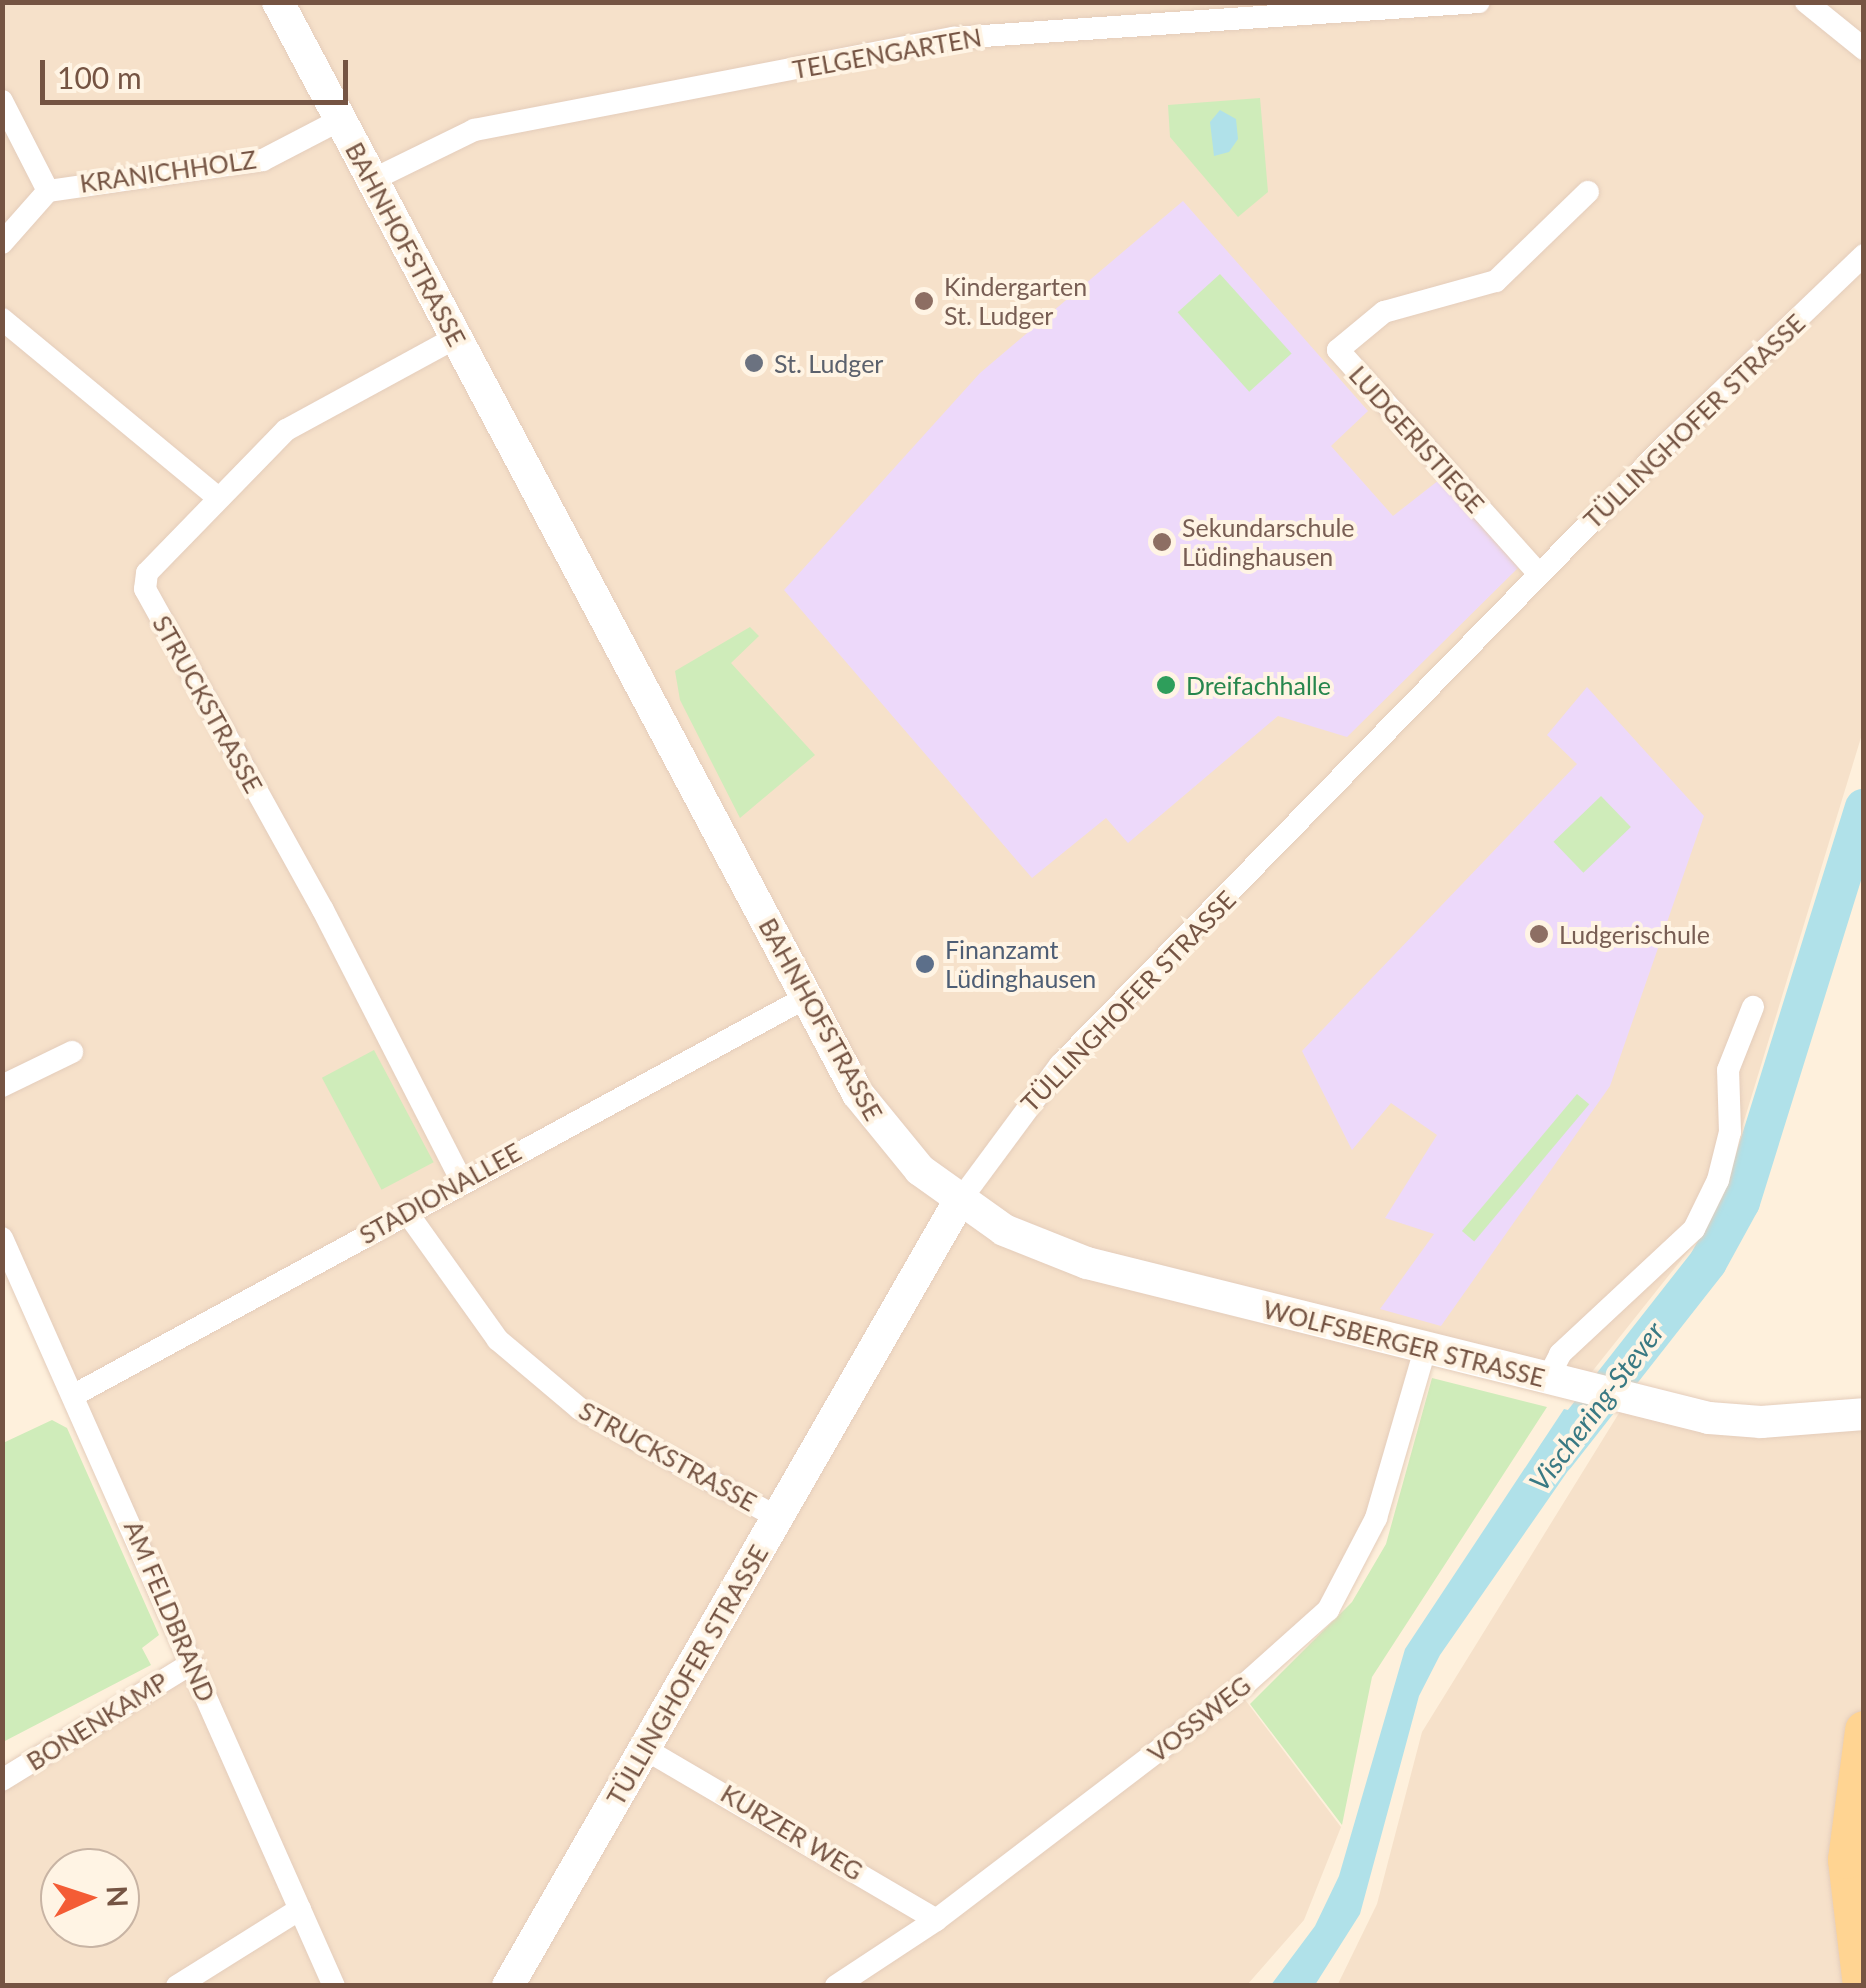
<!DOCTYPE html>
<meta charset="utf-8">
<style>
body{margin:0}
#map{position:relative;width:1866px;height:1988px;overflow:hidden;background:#fef0dc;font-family:Lato,sans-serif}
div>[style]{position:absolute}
.residential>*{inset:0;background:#f6e1ca}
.education>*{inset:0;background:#edd9fa}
.green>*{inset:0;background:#cfecba;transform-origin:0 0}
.water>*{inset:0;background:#b0e1e9}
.river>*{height:38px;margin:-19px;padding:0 19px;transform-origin:19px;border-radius:19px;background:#b0e1e9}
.roads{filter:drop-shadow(0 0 2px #e4cdbb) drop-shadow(0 0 2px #e4cdbb)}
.street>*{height:22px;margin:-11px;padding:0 11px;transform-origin:11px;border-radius:11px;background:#fff}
.secondary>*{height:32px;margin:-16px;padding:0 16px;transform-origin:16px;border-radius:16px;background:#fff}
.primary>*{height:38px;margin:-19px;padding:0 19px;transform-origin:19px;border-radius:19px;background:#ffd492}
.dots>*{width:28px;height:28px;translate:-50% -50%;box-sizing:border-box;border:5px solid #fff4e4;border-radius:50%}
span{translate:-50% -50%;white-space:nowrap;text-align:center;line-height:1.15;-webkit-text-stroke:8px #fff4e4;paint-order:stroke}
.street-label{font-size:25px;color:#755443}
.education-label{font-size:25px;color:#785e54}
.left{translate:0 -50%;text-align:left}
.worship-label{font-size:25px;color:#5b616d}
.leisure-label{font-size:25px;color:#27864d}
.service-label{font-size:25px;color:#4e5e75}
.water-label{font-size:28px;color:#397983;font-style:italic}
.frame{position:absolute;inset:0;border:5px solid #755443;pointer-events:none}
.north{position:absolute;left:40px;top:1848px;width:100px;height:100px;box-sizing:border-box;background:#fff4e4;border:2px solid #c8b4a4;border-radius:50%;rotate:87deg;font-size:28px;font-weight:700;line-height:40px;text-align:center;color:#755443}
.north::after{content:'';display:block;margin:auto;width:35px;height:45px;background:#f45c35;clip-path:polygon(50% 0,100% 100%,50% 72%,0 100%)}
.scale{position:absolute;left:40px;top:60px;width:308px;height:45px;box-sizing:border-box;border:5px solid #755443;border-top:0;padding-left:12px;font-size:30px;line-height:35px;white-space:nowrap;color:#755443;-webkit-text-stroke:8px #fff4e4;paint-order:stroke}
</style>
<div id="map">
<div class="residential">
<i style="clip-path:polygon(evenodd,3px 3px,1863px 3px,1863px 731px,1726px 1180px,1705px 1230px,1579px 1388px,1424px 1349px,1351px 1568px,1240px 1693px,1341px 1827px,1304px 1920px,1247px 1985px,3px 1986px,3px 1785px,196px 1663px,3px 1226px,3px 3px,60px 1868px,120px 1868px,120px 1928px,60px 1928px,60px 1868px)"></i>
<i style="clip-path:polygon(1624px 1405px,1863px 1418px,1863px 1703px,1848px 1794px,1860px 1985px,1337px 1986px,1377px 1904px,1422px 1732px)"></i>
</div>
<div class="education">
<i style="clip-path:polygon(1183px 201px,1368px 411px,1331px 446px,1393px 516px,1439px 480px,1519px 567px,1347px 737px,1278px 716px,1128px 843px,1106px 818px,1032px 878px,784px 590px,980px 373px)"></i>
<i style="clip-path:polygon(1587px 687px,1704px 816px,1610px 1086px,1441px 1326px,1380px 1309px,1434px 1234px,1385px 1218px,1437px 1135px,1391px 1103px,1352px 1150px,1302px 1051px,1577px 764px,1547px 735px)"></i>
</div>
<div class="green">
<i style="clip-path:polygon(1260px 98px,1268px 192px,1238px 217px,1170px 137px,1168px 105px)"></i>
<i style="left:1220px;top:274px;width:107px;height:57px;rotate:48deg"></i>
<i style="clip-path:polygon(750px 627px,759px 636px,731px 663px,815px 755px,740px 818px,680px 700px,675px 671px)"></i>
<i style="left:1601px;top:796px;width:43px;height:66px;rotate:46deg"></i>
<i style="left:374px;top:1050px;width:127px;height:59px;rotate:62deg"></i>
<i style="left:1577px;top:1094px;width:16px;height:179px;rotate:40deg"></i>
<i style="clip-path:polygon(1432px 1378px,1547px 1407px,1372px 1677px,1342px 1825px,1250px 1704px,1352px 1602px,1386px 1544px)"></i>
<i style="clip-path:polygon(52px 1420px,67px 1428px,159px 1635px,142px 1648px,151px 1665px,3px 1742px,3px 1443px)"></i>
</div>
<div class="water">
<i style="clip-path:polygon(1220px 110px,1236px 119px,1238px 139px,1229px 152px,1214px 156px,1210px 122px)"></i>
<i style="clip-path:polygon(1564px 1409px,1604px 1419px,1440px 1655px,1419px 1696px,1360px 1914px,1315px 1985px,1271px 1985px,1315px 1926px,1339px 1876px,1405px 1649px)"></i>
</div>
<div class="river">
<i style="left:1556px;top:1456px;width:246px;rotate:-51.9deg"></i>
<i style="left:1708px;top:1262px;width:68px;rotate:-61.2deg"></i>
<i style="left:1741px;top:1202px;width:413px;rotate:-72.7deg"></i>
</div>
<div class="roads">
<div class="street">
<i style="left:1806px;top:2px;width:75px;rotate:39deg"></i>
<i style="left:2px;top:101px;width:101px;rotate:62.9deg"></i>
<i style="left:372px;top:180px;width:114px;rotate:-26.1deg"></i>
<i style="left:474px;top:130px;width:489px;rotate:-10.9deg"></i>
<i style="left:954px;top:38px;width:526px;rotate:-3.92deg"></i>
<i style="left:2px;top:243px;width:69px;rotate:-48.5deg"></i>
<i style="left:48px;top:191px;width:217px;rotate:-8.2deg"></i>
<i style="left:263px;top:160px;width:87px;rotate:-27.5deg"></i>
<i style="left:2px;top:319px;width:279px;rotate:39.6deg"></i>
<i style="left:455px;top:338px;width:192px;rotate:151.4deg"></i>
<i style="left:286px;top:430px;width:199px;rotate:134.2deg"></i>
<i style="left:147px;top:573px;width:16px;rotate:97deg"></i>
<i style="left:145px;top:589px;width:367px;rotate:61deg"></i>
<i style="left:323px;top:910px;width:303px;rotate:62.9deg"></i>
<i style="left:1539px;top:574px;width:301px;rotate:-131.9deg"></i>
<i style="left:1338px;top:350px;width:60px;rotate:-39.6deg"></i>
<i style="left:1384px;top:312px;width:116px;rotate:-15.5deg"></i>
<i style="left:1496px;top:281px;width:128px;rotate:-44.1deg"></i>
<i style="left:2px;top:1086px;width:78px;rotate:-25.9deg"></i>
<i style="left:958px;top:1203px;width:172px;rotate:-53.5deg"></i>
<i style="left:1060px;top:1065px;width:868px;rotate:-45.65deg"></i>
<i style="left:1667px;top:444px;width:273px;rotate:-43.8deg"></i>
<i style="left:406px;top:1211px;width:158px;rotate:54.5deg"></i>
<i style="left:498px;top:1340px;width:107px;rotate:40.1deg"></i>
<i style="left:580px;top:1409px;width:226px;rotate:28.8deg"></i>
<i style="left:2px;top:1238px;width:818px;rotate:66.07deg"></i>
<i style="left:1547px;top:1380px;width:29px;rotate:-63deg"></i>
<i style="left:1560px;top:1354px;width:183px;rotate:-43deg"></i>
<i style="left:1694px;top:1229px;width:55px;rotate:-63.9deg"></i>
<i style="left:1718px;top:1180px;width:49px;rotate:-76deg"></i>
<i style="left:1730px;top:1132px;width:62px;rotate:-91.8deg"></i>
<i style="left:1728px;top:1070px;width:68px;rotate:-68.4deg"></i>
<i style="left:76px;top:1394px;width:832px;rotate:-28.51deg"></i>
<i style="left:645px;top:1749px;width:338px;rotate:30.4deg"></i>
<i style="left:2px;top:1780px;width:223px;rotate:-31.6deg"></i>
<i style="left:177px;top:1986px;width:145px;rotate:-32deg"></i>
<i style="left:836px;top:1986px;width:120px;rotate:-33.4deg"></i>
<i style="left:936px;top:1920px;width:387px;rotate:-37.3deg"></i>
<i style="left:1244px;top:1685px;width:113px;rotate:-41.8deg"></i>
<i style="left:1328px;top:1610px;width:104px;rotate:-62.4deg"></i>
<i style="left:1376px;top:1518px;width:176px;rotate:-73.8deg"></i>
</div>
<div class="secondary">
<i style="left:278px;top:2px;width:1236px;rotate:62.03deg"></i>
<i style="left:858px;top:1094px;width:98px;rotate:50.8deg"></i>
<i style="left:920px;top:1170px;width:103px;rotate:35.5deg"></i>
<i style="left:1004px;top:1230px;width:89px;rotate:21.7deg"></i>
<i style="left:1087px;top:1263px;width:641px;rotate:13.99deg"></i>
<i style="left:1709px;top:1418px;width:52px;rotate:4.4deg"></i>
<i style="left:1761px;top:1422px;width:103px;rotate:-4.4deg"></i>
<i style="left:508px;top:1986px;width:903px;rotate:-60.11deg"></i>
</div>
<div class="primary">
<i style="left:1862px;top:1986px;width:127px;rotate:-96.8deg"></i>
<i style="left:1847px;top:1860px;width:131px;rotate:-82.5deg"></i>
</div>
</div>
<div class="dots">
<i style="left:924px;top:301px;background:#8d6e63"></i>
<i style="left:754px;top:363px;background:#6b7280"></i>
<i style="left:1162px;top:542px;background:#8d6e63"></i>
<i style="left:1166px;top:685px;background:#2e9e5b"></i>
<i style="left:1539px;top:934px;background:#8d6e63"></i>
<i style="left:925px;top:964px;background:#5c6f8a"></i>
</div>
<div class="street-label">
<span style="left:887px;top:53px;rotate:-10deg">TELGENGARTEN</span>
<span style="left:168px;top:171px;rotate:-8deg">KRANICHHOLZ</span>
<span style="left:406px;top:244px;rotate:62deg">BAHNHOFSTRASSE</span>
<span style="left:1694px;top:421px;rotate:-44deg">TÜLLINGHOFER STRASSE</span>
<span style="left:1417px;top:439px;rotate:48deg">LUDGERISTIEGE</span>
<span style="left:208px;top:704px;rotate:61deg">STRUCKSTRASSE</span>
<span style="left:1128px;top:1001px;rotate:-46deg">TÜLLINGHOFER STRASSE</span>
<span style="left:821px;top:1019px;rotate:61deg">BAHNHOFSTRASSE</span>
<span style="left:440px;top:1193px;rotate:-29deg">STADIONALLEE</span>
<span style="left:1404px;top:1343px;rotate:14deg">WOLFSBERGER STRASSE</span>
<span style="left:668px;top:1456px;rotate:29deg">STRUCKSTRASSE</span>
<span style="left:170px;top:1611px;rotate:67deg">AM FELDBRAND</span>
<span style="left:687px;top:1675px;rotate:-60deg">TÜLLINGHOFER STRASSE</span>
<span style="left:1199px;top:1719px;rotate:-38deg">VOSSWEG</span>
<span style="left:97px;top:1721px;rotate:-32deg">BONENKAMP</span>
<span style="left:792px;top:1832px;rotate:31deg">KURZER WEG</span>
</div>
<div class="education-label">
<span class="left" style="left:944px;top:301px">Kindergarten<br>St. Ludger</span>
<span class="left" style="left:1182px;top:542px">Sekundarschule<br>Lüdinghausen</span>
<span class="left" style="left:1559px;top:934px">Ludgerischule</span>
</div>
<div class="worship-label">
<span class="left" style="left:774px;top:363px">St. Ludger</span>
</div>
<div class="leisure-label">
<span class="left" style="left:1186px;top:685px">Dreifachhalle</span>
</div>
<div class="service-label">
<span class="left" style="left:945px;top:964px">Finanzamt<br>Lüdinghausen</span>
</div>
<div class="water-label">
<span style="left:1596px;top:1406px;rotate:-53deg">Vischering-Stever</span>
</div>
<div class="frame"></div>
<div class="north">N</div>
<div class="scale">100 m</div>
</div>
